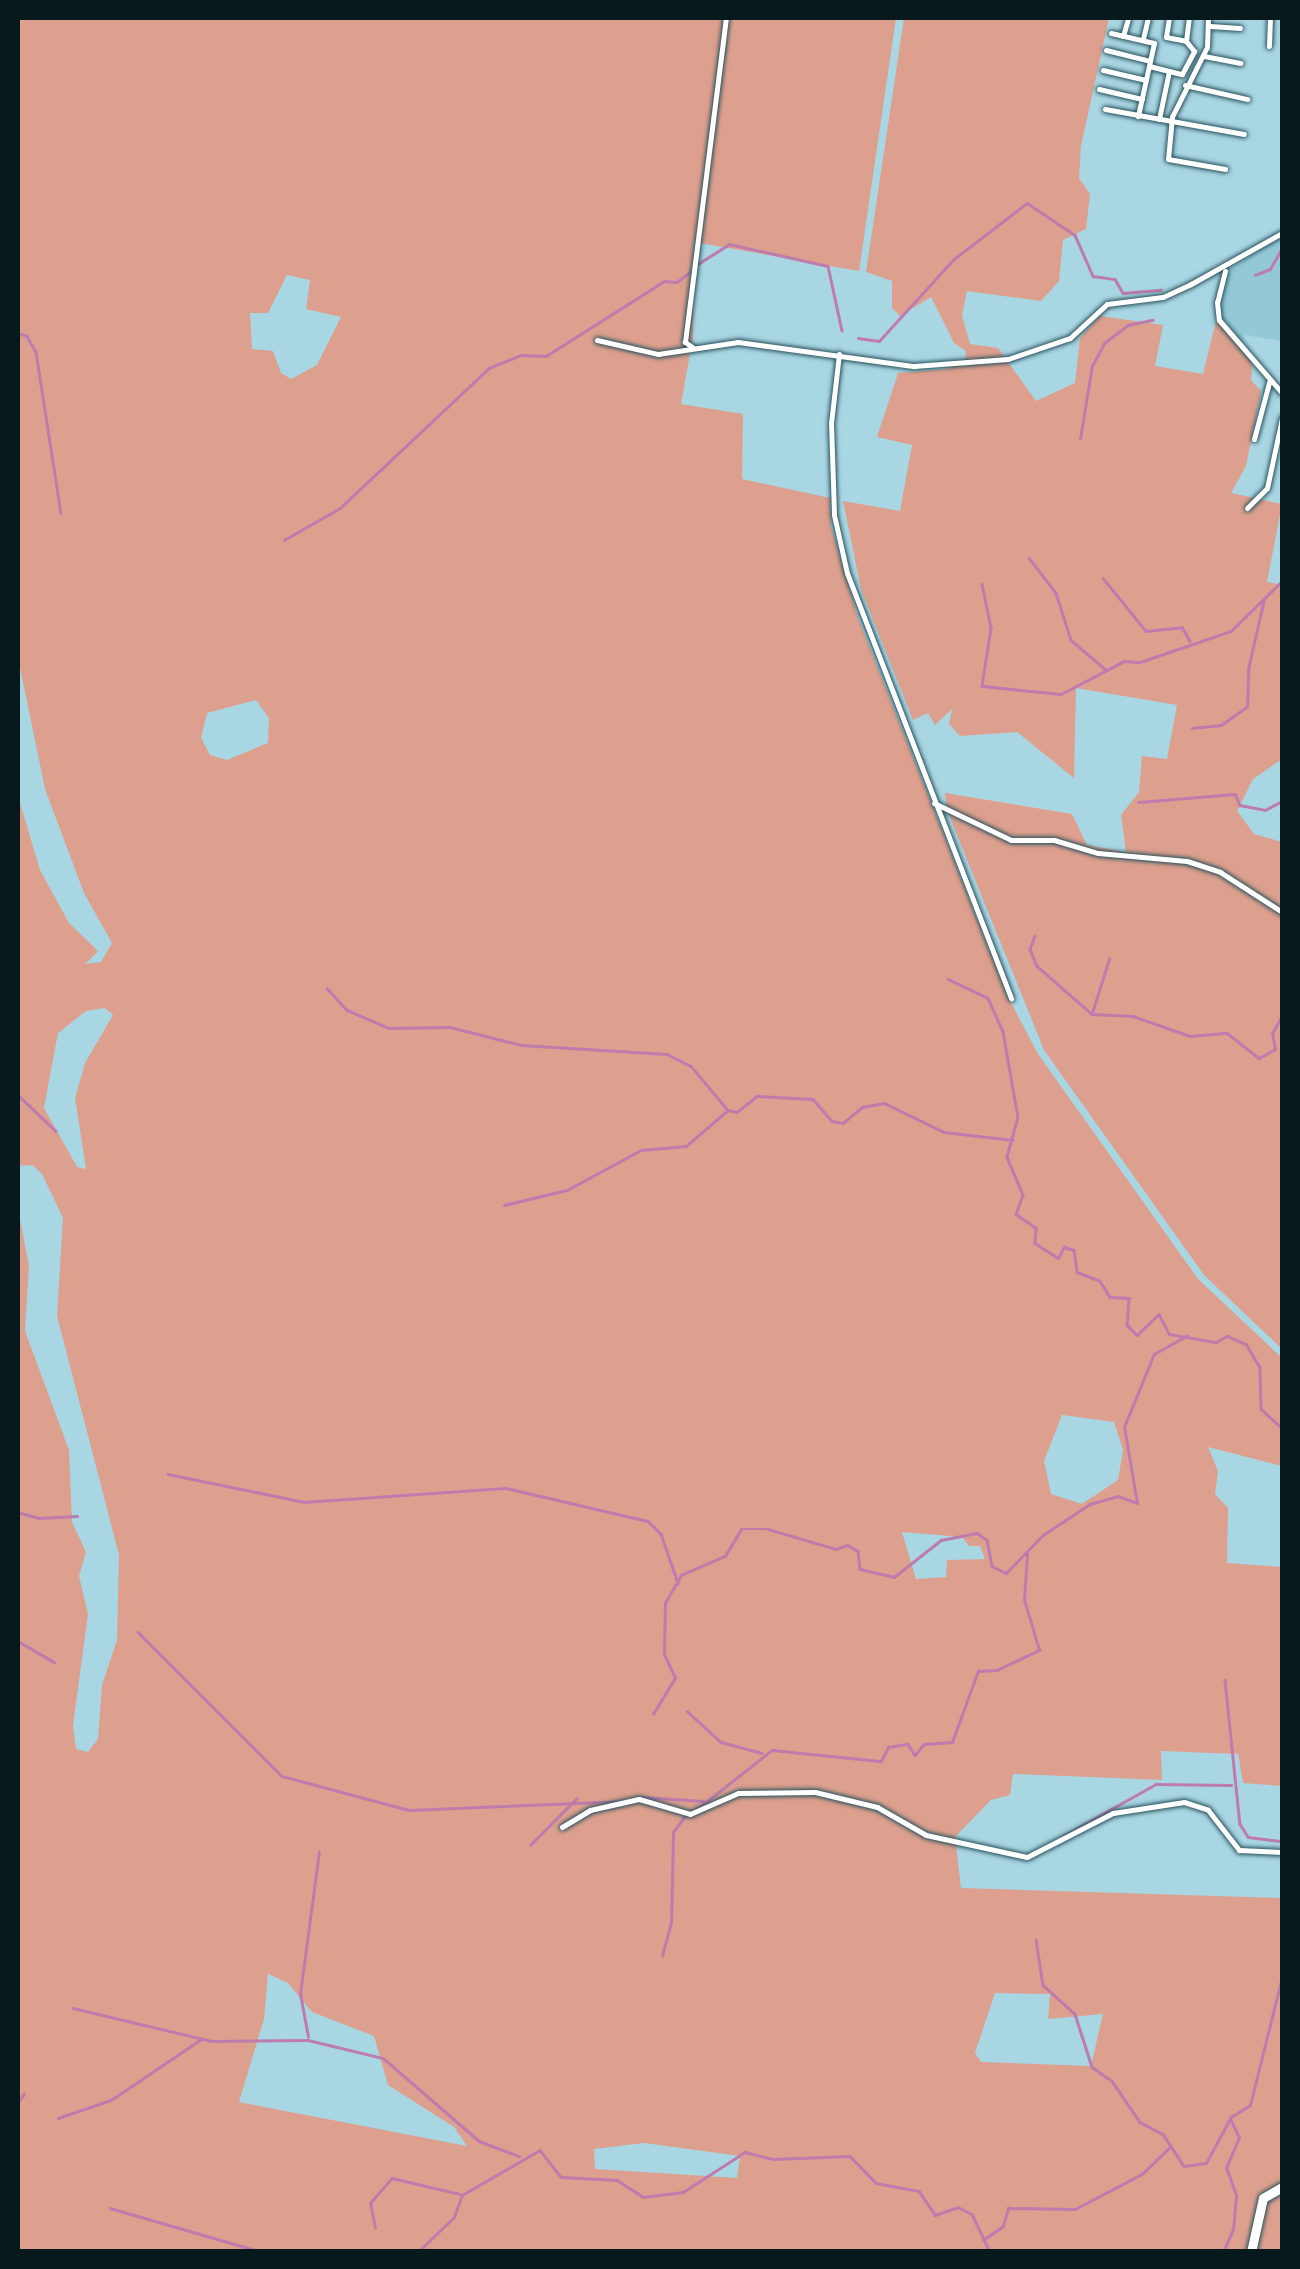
<!DOCTYPE html>
<style>
body{margin:0}
#map{position:relative;width:1300px;height:2269px;overflow:hidden;background:#a9d6e3;font-family:"Noto Sans",sans-serif}
div>[style]{position:absolute}
.built>*{inset:0;background:#93c9d7}
.green>*{inset:0;background:#dea08e}
.stream>*{height:2.5px;margin:-1.25px;padding:0 1.25px;transform-origin:1.25px;border-radius:1.25px;background:#be7bad}
.roads{filter:drop-shadow(0 0 2px #28525d) drop-shadow(0 0 2px #28525d)}
.street>*{height:5px;margin:-2.5px;padding:0 2.5px;transform-origin:2.5px;border-radius:2.5px;background:#fff}
.secondary>*{height:9px;margin:-4.5px;padding:0 4.5px;transform-origin:4.5px;border-radius:4.5px;background:#fff}
span{translate:-50% -50%;white-space:nowrap;text-align:center;line-height:1.15;-webkit-text-stroke:9px #b6e4f0;paint-order:stroke}
.frame{position:absolute;inset:0;border:20px solid #07191d;pointer-events:none}
</style>
<div id="map">
<div class="built">
<i style="clip-path:polygon(1282px 236px,1282px 341px,1244px 335px,1243px 341px,1219px 314px,1222px 286px,1231px 269px)"></i>
</div>
<div class="green">
<i style="clip-path:polygon(evenodd,18px 18px,896px 18px,859px 271px,694px 242px,693px 337px,681px 404px,743px 414px,742px 479px,830px 498px,831px 526px,858px 618px,1008px 997px,1038px 1054px,1198px 1279px,1282px 1358px,1282px 1466px,1208px 1447px,1218px 1471px,1215px 1494px,1228px 1508px,1227px 1563px,1282px 1567px,1282px 1786px,1243px 1783px,1238px 1754px,1161px 1751px,1162px 1780px,1013px 1774px,1010px 1795px,991px 1800px,955px 1837px,961px 1888px,1282px 1898px,1282px 2251px,18px 2251px,18px 1209px,29px 1266px,25px 1331px,69px 1450px,72px 1522px,86px 1552px,79px 1576px,88px 1614px,73px 1726px,76px 1749px,88px 1752px,98px 1739px,102px 1685px,117px 1640px,119px 1555px,57px 1316px,63px 1218px,42px 1174px,32px 1165px,18px 1166px,18px 796px,40px 870px,69px 923px,98px 951px,85px 964px,101px 962px,112px 943px,84px 893px,45px 789px,18px 658px,18px 18px,287px 275px,310px 280px,306px 309px,341px 317px,317px 365px,291px 379px,281px 373px,273px 351px,252px 349px,250px 313px,268px 313px,287px 275px,18px 18px,256px 700px,269px 718px,268px 743px,227px 760px,210px 755px,201px 738px,207px 713px,256px 700px,18px 18px,105px 1008px,113px 1015px,85px 1063px,75px 1098px,86px 1169px,77px 1167px,44px 1108px,58px 1033px,86px 1011px,105px 1008px,18px 18px,1062px 1415px,1114px 1422px,1123px 1450px,1118px 1480px,1082px 1504px,1051px 1494px,1044px 1461px,1062px 1415px,18px 18px,902px 1532px,962px 1537px,969px 1546px,980px 1546px,985px 1559px,947px 1560px,946px 1577px,916px 1579px,902px 1532px,18px 18px,268px 1974px,288px 1983px,312px 2012px,374px 2036px,388px 2085px,454px 2127px,467px 2146px,239px 2102px,264px 2019px,268px 1974px,18px 18px,995px 1993px,1050px 1994px,1048px 2019px,1103px 2014px,1091px 2066px,981px 2062px,975px 2053px,995px 1993px,18px 18px,644px 2143px,740px 2156px,737px 2178px,595px 2169px,594px 2149px,644px 2143px)"></i>
<i style="clip-path:polygon(904px 18px,1109px 18px,1081px 146px,1079px 178px,1090px 194px,1086px 229px,1063px 240px,1059px 281px,1041px 301px,967px 291px,962px 315px,970px 344px,998px 348px,1036px 401px,1075px 383px,1080px 338px,1100px 316px,1163px 325px,1155px 366px,1203px 374px,1216px 321px,1253px 357px,1251px 380px,1261px 391px,1246px 466px,1231px 493px,1282px 504px,1267px 582px,1282px 585px,1282px 759px,1253px 779px,1237px 811px,1254px 834px,1282px 842px,1282px 1349px,1204px 1275px,1044px 1050px,947px 810px,945px 793px,1072px 814px,1087px 845px,1126px 852px,1121px 815px,1139px 792px,1142px 756px,1167px 759px,1177px 705px,1076px 688px,1074px 778px,1017px 732px,960px 736px,949px 724px,952px 709px,935px 725px,928px 713px,913px 720px,861px 589px,843px 501px,900px 511px,912px 445px,877px 437px,898px 373px,946px 369px,965px 359px,966px 351px,954px 343px,931px 297px,900px 316px,892px 308px,892px 281px,866px 272px)"></i>
</div>
<div class="stream">
<i style="left:696px;top:265px;width:39px;rotate:-32deg"></i>
<i style="left:729px;top:244px;width:101px;rotate:12.5deg"></i>
<i style="left:828px;top:266px;width:66px;rotate:77.8deg"></i>
<i style="left:1255px;top:275px;width:16px;rotate:-22deg"></i>
<i style="left:1270px;top:269px;width:24px;rotate:-60deg"></i>
<i style="left:18px;top:333px;width:9px;rotate:18deg"></i>
<i style="left:27px;top:336px;width:18px;rotate:61deg"></i>
<i style="left:36px;top:352px;width:163px;rotate:81.2deg"></i>
<i style="left:858px;top:338px;width:21px;rotate:8deg"></i>
<i style="left:879px;top:341px;width:111px;rotate:-47.6deg"></i>
<i style="left:954px;top:259px;width:92px;rotate:-37.5deg"></i>
<i style="left:1027px;top:203px;width:58px;rotate:33.7deg"></i>
<i style="left:1075px;top:235px;width:45px;rotate:66.3deg"></i>
<i style="left:1093px;top:276px;width:22px;rotate:8deg"></i>
<i style="left:1115px;top:279px;width:16px;rotate:60deg"></i>
<i style="left:1123px;top:293px;width:38px;rotate:-5deg"></i>
<i style="left:1080px;top:439px;width:74px;rotate:-80.7deg"></i>
<i style="left:1092px;top:366px;width:26px;rotate:-62deg"></i>
<i style="left:1104px;top:343px;width:30px;rotate:-37deg"></i>
<i style="left:1128px;top:325px;width:25px;rotate:-12deg"></i>
<i style="left:284px;top:540px;width:64px;rotate:-29.7deg"></i>
<i style="left:340px;top:508px;width:204px;rotate:-43.2deg"></i>
<i style="left:489px;top:368px;width:35px;rotate:-22deg"></i>
<i style="left:521px;top:355px;width:25px;rotate:2deg"></i>
<i style="left:546px;top:356px;width:140px;rotate:-32.4deg"></i>
<i style="left:664px;top:281px;width:13px;rotate:4deg"></i>
<i style="left:677px;top:282px;width:18px;rotate:-38deg"></i>
<i style="left:1029px;top:558px;width:44px;rotate:52.4deg"></i>
<i style="left:1056px;top:593px;width:49px;rotate:72.3deg"></i>
<i style="left:1071px;top:640px;width:45px;rotate:40.5deg"></i>
<i style="left:1103px;top:578px;width:68px;rotate:50.9deg"></i>
<i style="left:1146px;top:631px;width:36px;rotate:-6deg"></i>
<i style="left:1182px;top:627px;width:16px;rotate:60deg"></i>
<i style="left:982px;top:584px;width:45px;rotate:78.4deg"></i>
<i style="left:991px;top:628px;width:59px;rotate:98.8deg"></i>
<i style="left:982px;top:686px;width:79px;rotate:5.8deg"></i>
<i style="left:1061px;top:694px;width:71px;rotate:-27.6deg"></i>
<i style="left:1124px;top:661px;width:16px;rotate:4deg"></i>
<i style="left:1140px;top:662px;width:96px;rotate:-18.8deg"></i>
<i style="left:1231px;top:631px;width:71px;rotate:-44.4deg"></i>
<i style="left:1192px;top:728px;width:29px;rotate:-6deg"></i>
<i style="left:1221px;top:725px;width:32px;rotate:-35deg"></i>
<i style="left:1247px;top:707px;width:38px;rotate:-88deg"></i>
<i style="left:1248px;top:669px;width:72px;rotate:-77.1deg"></i>
<i style="left:1138px;top:802px;width:97px;rotate:-4.7deg"></i>
<i style="left:1235px;top:794px;width:12px;rotate:66deg"></i>
<i style="left:1240px;top:805px;width:25px;rotate:11deg"></i>
<i style="left:1265px;top:810px;width:19px;rotate:-28deg"></i>
<i style="left:1035px;top:936px;width:14px;rotate:111deg"></i>
<i style="left:1030px;top:949px;width:18px;rotate:68deg"></i>
<i style="left:1037px;top:966px;width:73px;rotate:41.1deg"></i>
<i style="left:1092px;top:1014px;width:41px;rotate:2.8deg"></i>
<i style="left:1133px;top:1016px;width:60px;rotate:19.3deg"></i>
<i style="left:1190px;top:1036px;width:37px;rotate:-5deg"></i>
<i style="left:1227px;top:1033px;width:41px;rotate:38deg"></i>
<i style="left:1259px;top:1058px;width:18px;rotate:-29deg"></i>
<i style="left:1275px;top:1049px;width:15px;rotate:-101deg"></i>
<i style="left:1272px;top:1034px;width:21px;rotate:-62deg"></i>
<i style="left:948px;top:979px;width:44px;rotate:25.4deg"></i>
<i style="left:988px;top:998px;width:37px;rotate:66deg"></i>
<i style="left:1003px;top:1032px;width:86px;rotate:80deg"></i>
<i style="left:1018px;top:1117px;width:41px;rotate:105.4deg"></i>
<i style="left:1007px;top:1157px;width:41px;rotate:67.2deg"></i>
<i style="left:1023px;top:1195px;width:20px;rotate:110deg"></i>
<i style="left:1016px;top:1214px;width:24px;rotate:35deg"></i>
<i style="left:1036px;top:1228px;width:15px;rotate:94deg"></i>
<i style="left:1035px;top:1243px;width:27px;rotate:33deg"></i>
<i style="left:1058px;top:1258px;width:13px;rotate:-61deg"></i>
<i style="left:1064px;top:1247px;width:10px;rotate:17deg"></i>
<i style="left:1074px;top:1250px;width:22px;rotate:82deg"></i>
<i style="left:1077px;top:1272px;width:25px;rotate:21deg"></i>
<i style="left:1100px;top:1281px;width:19px;rotate:58deg"></i>
<i style="left:1110px;top:1297px;width:19px;rotate:3deg"></i>
<i style="left:1129px;top:1298px;width:27px;rotate:94deg"></i>
<i style="left:1127px;top:1325px;width:14px;rotate:45deg"></i>
<i style="left:1137px;top:1335px;width:30px;rotate:-44deg"></i>
<i style="left:1159px;top:1314px;width:22px;rotate:63deg"></i>
<i style="left:1169px;top:1334px;width:48px;rotate:9.7deg"></i>
<i style="left:1216px;top:1342px;width:13px;rotate:-29deg"></i>
<i style="left:1227px;top:1336px;width:21px;rotate:23deg"></i>
<i style="left:1246px;top:1344px;width:27px;rotate:59deg"></i>
<i style="left:1260px;top:1367px;width:42px;rotate:88.6deg"></i>
<i style="left:1261px;top:1409px;width:28px;rotate:42deg"></i>
<i style="left:327px;top:988px;width:30px;rotate:48deg"></i>
<i style="left:347px;top:1010px;width:46px;rotate:23.2deg"></i>
<i style="left:389px;top:1028px;width:61px;rotate:-0.9deg"></i>
<i style="left:450px;top:1027px;width:73px;rotate:14.2deg"></i>
<i style="left:521px;top:1045px;width:146px;rotate:3.5deg"></i>
<i style="left:667px;top:1054px;width:27px;rotate:27deg"></i>
<i style="left:691px;top:1066px;width:56px;rotate:50.1deg"></i>
<i style="left:1092px;top:1013px;width:57px;rotate:-72.5deg"></i>
<i style="left:18px;top:1095px;width:52px;rotate:43.5deg"></i>
<i style="left:504px;top:1205px;width:65px;rotate:-13.4deg"></i>
<i style="left:567px;top:1190px;width:84px;rotate:-28.4deg"></i>
<i style="left:641px;top:1150px;width:45px;rotate:-5.1deg"></i>
<i style="left:686px;top:1146px;width:55px;rotate:-40.6deg"></i>
<i style="left:728px;top:1110px;width:9px;rotate:13deg"></i>
<i style="left:737px;top:1112px;width:26px;rotate:-39deg"></i>
<i style="left:757px;top:1096px;width:56px;rotate:3.1deg"></i>
<i style="left:813px;top:1099px;width:29px;rotate:49deg"></i>
<i style="left:832px;top:1121px;width:11px;rotate:10deg"></i>
<i style="left:843px;top:1123px;width:25px;rotate:-40deg"></i>
<i style="left:862px;top:1107px;width:22px;rotate:-10deg"></i>
<i style="left:884px;top:1103px;width:67px;rotate:25.8deg"></i>
<i style="left:944px;top:1132px;width:69px;rotate:6.6deg"></i>
<i style="left:168px;top:1474px;width:139px;rotate:11.6deg"></i>
<i style="left:304px;top:1502px;width:202px;rotate:-4deg"></i>
<i style="left:506px;top:1488px;width:146px;rotate:13.1deg"></i>
<i style="left:648px;top:1521px;width:18px;rotate:45deg"></i>
<i style="left:661px;top:1534px;width:52px;rotate:70.9deg"></i>
<i style="left:18px;top:1512px;width:22px;rotate:16deg"></i>
<i style="left:39px;top:1518px;width:38px;rotate:-3deg"></i>
<i style="left:138px;top:1632px;width:204px;rotate:45deg"></i>
<i style="left:282px;top:1776px;width:131px;rotate:15deg"></i>
<i style="left:409px;top:1810px;width:211px;rotate:-2.4deg"></i>
<i style="left:18px;top:1641px;width:42px;rotate:30.3deg"></i>
<i style="left:1225px;top:1680px;width:145px;rotate:84.1deg"></i>
<i style="left:1240px;top:1824px;width:15px;rotate:58deg"></i>
<i style="left:1248px;top:1837px;width:34px;rotate:7deg"></i>
<i style="left:687px;top:1711px;width:46px;rotate:42.4deg"></i>
<i style="left:721px;top:1742px;width:42px;rotate:15deg"></i>
<i style="left:653px;top:1714px;width:42px;rotate:-58.6deg"></i>
<i style="left:675px;top:1678px;width:26px;rotate:-115deg"></i>
<i style="left:664px;top:1654px;width:51px;rotate:-88.9deg"></i>
<i style="left:665px;top:1603px;width:32px;rotate:-60deg"></i>
<i style="left:681px;top:1575px;width:48px;rotate:-23.4deg"></i>
<i style="left:725px;top:1556px;width:31px;rotate:-59deg"></i>
<i style="left:741px;top:1529px;width:27px"></i>
<i style="left:768px;top:1529px;width:71px;rotate:16.4deg"></i>
<i style="left:836px;top:1549px;width:12px;rotate:-20deg"></i>
<i style="left:847px;top:1545px;width:13px;rotate:29deg"></i>
<i style="left:858px;top:1551px;width:18px;rotate:84deg"></i>
<i style="left:860px;top:1569px;width:35px;rotate:13deg"></i>
<i style="left:894px;top:1577px;width:60px;rotate:-38.2deg"></i>
<i style="left:941px;top:1540px;width:37px;rotate:-11deg"></i>
<i style="left:977px;top:1533px;width:12px;rotate:35deg"></i>
<i style="left:987px;top:1540px;width:26px;rotate:79deg"></i>
<i style="left:992px;top:1566px;width:16px;rotate:27deg"></i>
<i style="left:1006px;top:1573px;width:53px;rotate:-45.8deg"></i>
<i style="left:1043px;top:1535px;width:56px;rotate:-33.4deg"></i>
<i style="left:1090px;top:1504px;width:29px;rotate:-16deg"></i>
<i style="left:1118px;top:1496px;width:20px;rotate:20deg"></i>
<i style="left:1137px;top:1503px;width:77px;rotate:-99.7deg"></i>
<i style="left:1124px;top:1427px;width:79px;rotate:-67.7deg"></i>
<i style="left:1154px;top:1354px;width:38px;rotate:-29deg"></i>
<i style="left:642px;top:1797px;width:61px;rotate:3.8deg"></i>
<i style="left:697px;top:1809px;width:95px;rotate:-38.2deg"></i>
<i style="left:772px;top:1750px;width:110px;rotate:5.8deg"></i>
<i style="left:881px;top:1761px;width:16px;rotate:-63deg"></i>
<i style="left:888px;top:1747px;width:20px;rotate:-9deg"></i>
<i style="left:908px;top:1744px;width:13px;rotate:58deg"></i>
<i style="left:915px;top:1755px;width:14px;rotate:-51deg"></i>
<i style="left:924px;top:1744px;width:28px;rotate:-4deg"></i>
<i style="left:952px;top:1742px;width:76px;rotate:-69.9deg"></i>
<i style="left:978px;top:1671px;width:19px;rotate:-3deg"></i>
<i style="left:997px;top:1670px;width:47px;rotate:-25.5deg"></i>
<i style="left:1039px;top:1650px;width:52px;rotate:-106.7deg"></i>
<i style="left:1024px;top:1600px;width:46px;rotate:-86.3deg"></i>
<i style="left:1063px;top:1836px;width:107px;rotate:-29.2deg"></i>
<i style="left:1156px;top:1784px;width:75px;rotate:0.8deg"></i>
<i style="left:530px;top:1845px;width:66px;rotate:-45deg"></i>
<i style="left:1036px;top:1940px;width:46px;rotate:81.2deg"></i>
<i style="left:1043px;top:1985px;width:43px;rotate:42.2deg"></i>
<i style="left:1075px;top:2014px;width:56px;rotate:72.2deg"></i>
<i style="left:1092px;top:2067px;width:24px;rotate:35deg"></i>
<i style="left:1112px;top:2081px;width:50px;rotate:55.7deg"></i>
<i style="left:1140px;top:2122px;width:26px;rotate:28deg"></i>
<i style="left:1163px;top:2134px;width:38px;rotate:57deg"></i>
<i style="left:1184px;top:2166px;width:22px;rotate:-8deg"></i>
<i style="left:1206px;top:2163px;width:52px;rotate:-61.5deg"></i>
<i style="left:1231px;top:2117px;width:22px;rotate:-32deg"></i>
<i style="left:1250px;top:2105px;width:132px;rotate:-76deg"></i>
<i style="left:662px;top:1956px;width:34px;rotate:-75deg"></i>
<i style="left:671px;top:1923px;width:91px;rotate:-88.7deg"></i>
<i style="left:673px;top:1832px;width:21px;rotate:-53deg"></i>
<i style="left:73px;top:2008px;width:142px;rotate:13.4deg"></i>
<i style="left:211px;top:2041px;width:97px;rotate:-0.6deg"></i>
<i style="left:308px;top:2040px;width:77px;rotate:13.5deg"></i>
<i style="left:383px;top:2058px;width:127px;rotate:40.8deg"></i>
<i style="left:479px;top:2141px;width:43px;rotate:20.6deg"></i>
<i style="left:308px;top:2037px;width:44px;rotate:-100.5deg"></i>
<i style="left:300px;top:1994px;width:143px;rotate:-82.4deg"></i>
<i style="left:18px;top:2102px;width:10px;rotate:-53deg"></i>
<i style="left:58px;top:2118px;width:56px;rotate:-18.8deg"></i>
<i style="left:111px;top:2100px;width:107px;rotate:-34deg"></i>
<i style="left:110px;top:2208px;width:158px;rotate:16.1deg"></i>
<i style="left:375px;top:2228px;width:25px;rotate:-101deg"></i>
<i style="left:370px;top:2203px;width:33px;rotate:-49deg"></i>
<i style="left:392px;top:2178px;width:70px;rotate:13.2deg"></i>
<i style="left:983px;top:2240px;width:24px;rotate:-35deg"></i>
<i style="left:1003px;top:2226px;width:19px;rotate:-74deg"></i>
<i style="left:1008px;top:2208px;width:67px;rotate:0.9deg"></i>
<i style="left:1075px;top:2209px;width:76px;rotate:-27.6deg"></i>
<i style="left:1142px;top:2174px;width:37px;rotate:-44deg"></i>
<i style="left:418px;top:2252px;width:50px;rotate:-44.2deg"></i>
<i style="left:454px;top:2217px;width:23px;rotate:-70deg"></i>
<i style="left:462px;top:2195px;width:90px;rotate:-30deg"></i>
<i style="left:540px;top:2150px;width:34px;rotate:52deg"></i>
<i style="left:561px;top:2177px;width:56px;rotate:3.1deg"></i>
<i style="left:617px;top:2180px;width:31px;rotate:33deg"></i>
<i style="left:643px;top:2197px;width:40px;rotate:-7.1deg"></i>
<i style="left:683px;top:2192px;width:74px;rotate:-32.8deg"></i>
<i style="left:745px;top:2152px;width:29px;rotate:14deg"></i>
<i style="left:773px;top:2159px;width:77px;rotate:-2.2deg"></i>
<i style="left:850px;top:2156px;width:37px;rotate:46deg"></i>
<i style="left:876px;top:2183px;width:44px;rotate:10.5deg"></i>
<i style="left:919px;top:2191px;width:29px;rotate:56deg"></i>
<i style="left:935px;top:2215px;width:24px;rotate:-19deg"></i>
<i style="left:958px;top:2207px;width:16px;rotate:27deg"></i>
<i style="left:972px;top:2214px;width:42px;rotate:64.7deg"></i>
<i style="left:1223px;top:2252px;width:24px;rotate:-66deg"></i>
<i style="left:1233px;top:2230px;width:35px;rotate:-85deg"></i>
<i style="left:1236px;top:2195px;width:29px;rotate:-110deg"></i>
<i style="left:1226px;top:2168px;width:33px;rotate:-67deg"></i>
<i style="left:1239px;top:2138px;width:19px;rotate:-115deg"></i>
</div>
<div class="roads">
<div class="street">
<i style="left:1169px;top:18px;width:19px;rotate:99deg"></i>
<i style="left:1166px;top:37px;width:20px;rotate:11deg"></i>
<i style="left:1186px;top:41px;width:23px;rotate:-83deg"></i>
<i style="left:1208px;top:18px;width:29px;rotate:92deg"></i>
<i style="left:1207px;top:47px;width:78px;rotate:116.6deg"></i>
<i style="left:1172px;top:117px;width:42px;rotate:95.4deg"></i>
<i style="left:1168px;top:159px;width:58px;rotate:10deg"></i>
<i style="left:1210px;top:26px;width:30px;rotate:4deg"></i>
<i style="left:1111px;top:33px;width:44px;rotate:13.1deg"></i>
<i style="left:1154px;top:43px;width:75px;rotate:102.4deg"></i>
<i style="left:1123px;top:36px;width:19px;rotate:-74deg"></i>
<i style="left:1143px;top:39px;width:22px;rotate:-77deg"></i>
<i style="left:1269px;top:46px;width:28px;rotate:-88deg"></i>
<i style="left:1106px;top:50px;width:45px;rotate:14deg"></i>
<i style="left:1204px;top:56px;width:37px;rotate:11deg"></i>
<i style="left:1149px;top:66px;width:34px;rotate:14deg"></i>
<i style="left:1182px;top:74px;width:26px;rotate:-62deg"></i>
<i style="left:1194px;top:51px;width:13px;rotate:-129deg"></i>
<i style="left:1103px;top:70px;width:44px;rotate:13.1deg"></i>
<i style="left:1185px;top:85px;width:64px;rotate:12.7deg"></i>
<i style="left:1099px;top:89px;width:44px;rotate:13.1deg"></i>
<i style="left:1105px;top:109px;width:141px;rotate:10.2deg"></i>
<i style="left:1159px;top:119px;width:49px;rotate:-78.2deg"></i>
<i style="left:1225px;top:271px;width:32px;rotate:104deg"></i>
<i style="left:1217px;top:302px;width:18px;rotate:84deg"></i>
<i style="left:1219px;top:320px;width:96px;rotate:49.2deg"></i>
<i style="left:597px;top:340px;width:63px;rotate:12.9deg"></i>
<i style="left:658px;top:354px;width:81px;rotate:-8.5deg"></i>
<i style="left:738px;top:342px;width:178px;rotate:7.8deg"></i>
<i style="left:914px;top:366px;width:94px;rotate:-4.3deg"></i>
<i style="left:1008px;top:359px;width:65px;rotate:-18.7deg"></i>
<i style="left:1070px;top:338px;width:50px;rotate:-42.6deg"></i>
<i style="left:1107px;top:304px;width:56px;rotate:-7.1deg"></i>
<i style="left:1163px;top:297px;width:31px;rotate:-25deg"></i>
<i style="left:1191px;top:284px;width:104px;rotate:-29.3deg"></i>
<i style="left:692px;top:347px;width:9px;rotate:-144deg"></i>
<i style="left:685px;top:342px;width:327px;rotate:-82.8deg"></i>
<i style="left:839px;top:354px;width:69px;rotate:96.6deg"></i>
<i style="left:831px;top:423px;width:92px;rotate:88.1deg"></i>
<i style="left:834px;top:515px;width:59px;rotate:77.4deg"></i>
<i style="left:847px;top:573px;width:456px;rotate:68.9deg"></i>
<i style="left:1254px;top:439px;width:62px;rotate:-75.1deg"></i>
<i style="left:1247px;top:508px;width:28px;rotate:-45deg"></i>
<i style="left:1267px;top:488px;width:72px;rotate:-77.9deg"></i>
<i style="left:934px;top:803px;width:85px;rotate:25.7deg"></i>
<i style="left:1011px;top:840px;width:43px"></i>
<i style="left:1054px;top:840px;width:46px;rotate:16.5deg"></i>
<i style="left:1098px;top:853px;width:89px;rotate:5.1deg"></i>
<i style="left:1187px;top:861px;width:35px;rotate:18deg"></i>
<i style="left:1220px;top:872px;width:74px;rotate:32.8deg"></i>
<i style="left:562px;top:1827px;width:33px;rotate:-31deg"></i>
<i style="left:590px;top:1810px;width:50px;rotate:-12.7deg"></i>
<i style="left:639px;top:1799px;width:53px;rotate:16.4deg"></i>
<i style="left:690px;top:1814px;width:52px;rotate:-23.6deg"></i>
<i style="left:738px;top:1793px;width:77px;rotate:-0.7deg"></i>
<i style="left:815px;top:1792px;width:64px;rotate:13.6deg"></i>
<i style="left:877px;top:1807px;width:56px;rotate:29.7deg"></i>
<i style="left:926px;top:1835px;width:103px;rotate:12.3deg"></i>
<i style="left:1027px;top:1857px;width:97px;rotate:-27.1deg"></i>
<i style="left:1113px;top:1813px;width:72px;rotate:-8.8deg"></i>
<i style="left:1184px;top:1802px;width:25px;rotate:18deg"></i>
<i style="left:1208px;top:1810px;width:51px;rotate:52.2deg"></i>
<i style="left:1239px;top:1850px;width:43px;rotate:2.7deg"></i>
</div>
<div class="secondary">
<i style="left:1251px;top:2252px;width:55px;rotate:-77.5deg"></i>
<i style="left:1263px;top:2198px;width:22px;rotate:-30deg"></i>
</div>
</div>
<div class="frame"></div>
</div>
